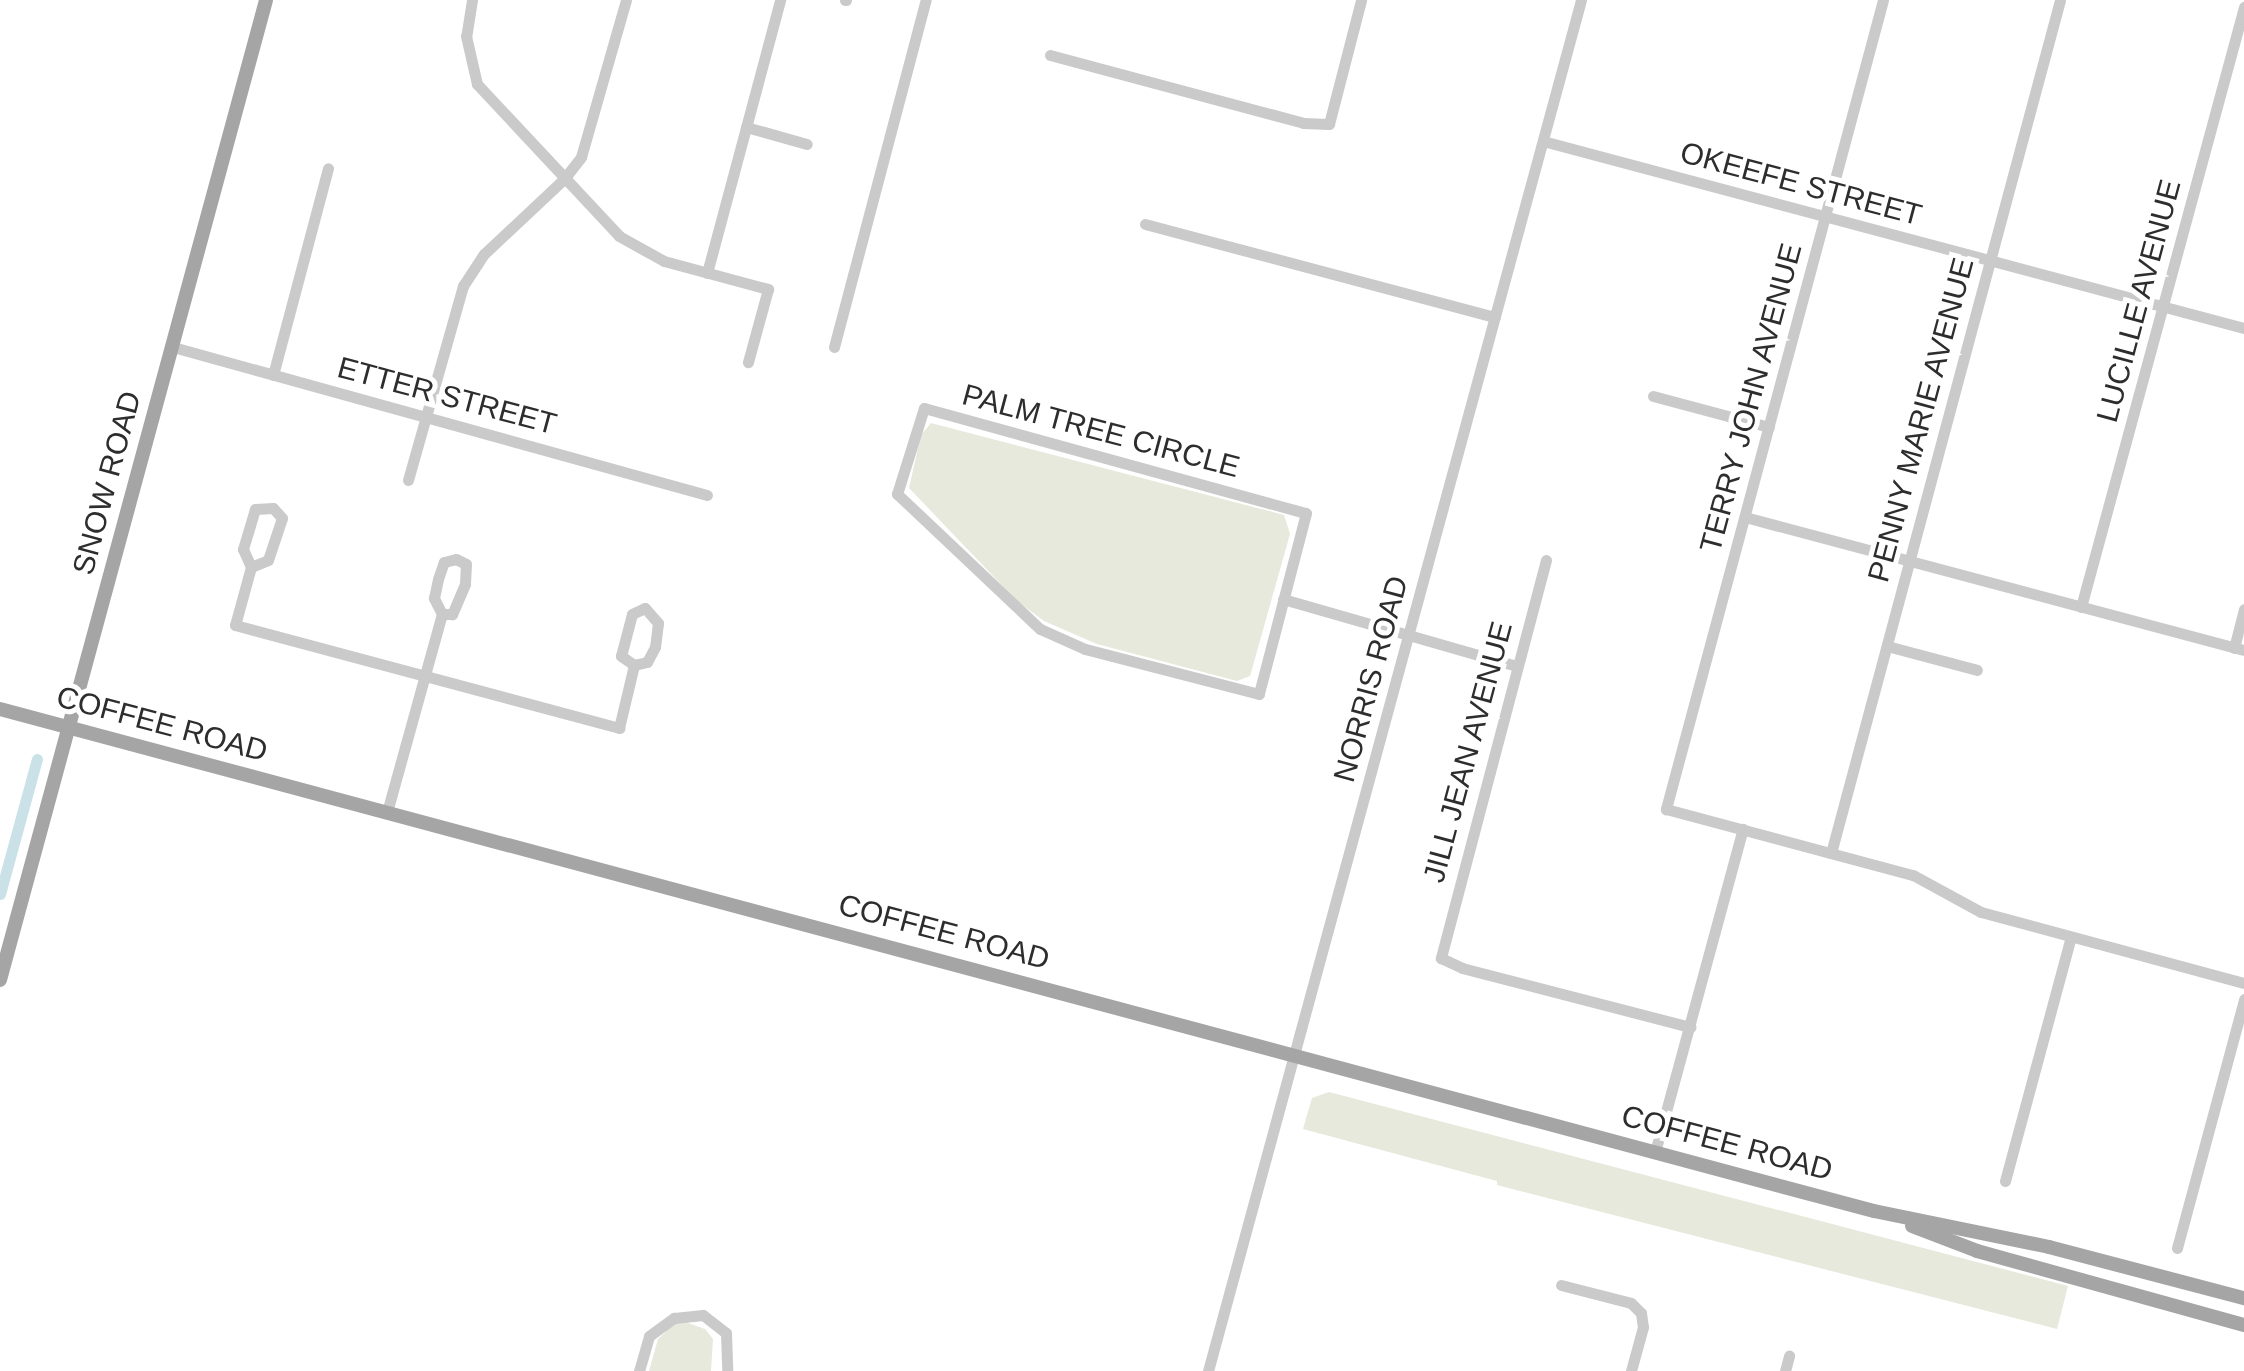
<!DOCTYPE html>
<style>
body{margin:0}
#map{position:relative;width:2244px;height:1371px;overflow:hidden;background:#fff;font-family:Arial,sans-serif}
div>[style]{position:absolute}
.green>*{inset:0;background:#e6e9dc}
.canal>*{height:11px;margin:-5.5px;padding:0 5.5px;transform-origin:5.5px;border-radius:5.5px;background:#cae2e7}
.minor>*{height:11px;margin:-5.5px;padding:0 5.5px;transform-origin:5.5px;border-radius:5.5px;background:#cacaca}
.major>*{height:14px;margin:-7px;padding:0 7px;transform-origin:7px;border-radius:7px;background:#a5a5a5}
span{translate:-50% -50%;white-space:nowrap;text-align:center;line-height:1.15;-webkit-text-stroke:10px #fff;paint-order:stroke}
.street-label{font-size:30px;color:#2d2d2d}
</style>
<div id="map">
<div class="green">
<i style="clip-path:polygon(931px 423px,1284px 515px,1290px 534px,1250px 676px,1237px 681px,1097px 644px,1044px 621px,1017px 601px,909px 488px,921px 435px)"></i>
<i style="clip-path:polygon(1329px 1092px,2068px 1286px,2057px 1329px,1520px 1191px,1497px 1185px,1497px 1181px,1303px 1129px,1312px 1098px)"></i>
<i style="clip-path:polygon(685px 1322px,705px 1329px,713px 1339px,711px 1371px,649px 1371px,658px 1339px,674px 1324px)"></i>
</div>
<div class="canal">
<i style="left:0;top:894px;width:140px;rotate:-74.7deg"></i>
</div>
<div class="minor">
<i style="left:472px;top:0;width:36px;rotate:99deg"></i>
<i style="left:466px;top:36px;width:49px;rotate:77.1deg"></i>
<i style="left:477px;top:84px;width:208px;rotate:46.9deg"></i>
<i style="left:619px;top:236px;width:51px;rotate:29.1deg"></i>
<i style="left:664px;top:261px;width:108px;rotate:15.1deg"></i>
<i style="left:768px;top:289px;width:76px;rotate:105.3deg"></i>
<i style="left:845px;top:0;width:1px"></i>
<i style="left:1883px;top:0;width:838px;rotate:105.02deg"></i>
<i style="left:1666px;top:809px;width:256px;rotate:15deg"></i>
<i style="left:1913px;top:875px;width:77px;rotate:28.6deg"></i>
<i style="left:1981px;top:912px;width:272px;rotate:15.1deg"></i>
<i style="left:1050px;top:55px;width:262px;rotate:15deg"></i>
<i style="left:1303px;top:123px;width:26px;rotate:2deg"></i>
<i style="left:1329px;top:124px;width:128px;rotate:-75.5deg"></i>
<i style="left:746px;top:127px;width:63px;rotate:15.6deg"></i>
<i style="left:1543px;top:141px;width:726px;rotate:14.94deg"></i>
<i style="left:1145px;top:224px;width:362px;rotate:14.9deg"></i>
<i style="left:707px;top:273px;width:283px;rotate:-75deg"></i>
<i style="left:173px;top:347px;width:554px;rotate:15.49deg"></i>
<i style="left:834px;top:347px;width:359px;rotate:-75.2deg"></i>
<i style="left:273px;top:375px;width:214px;rotate:-75.1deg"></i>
<i style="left:1653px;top:396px;width:120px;rotate:15deg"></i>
<i style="left:924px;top:408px;width:396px;rotate:15.4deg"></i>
<i style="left:1306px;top:513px;width:187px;rotate:104.6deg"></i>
<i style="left:1259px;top:694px;width:180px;rotate:-165.5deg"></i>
<i style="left:1085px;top:649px;width:49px;rotate:-156deg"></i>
<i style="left:1040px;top:629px;width:197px;rotate:-136.6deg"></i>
<i style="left:897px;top:494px;width:90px;rotate:-72.6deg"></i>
<i style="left:408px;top:480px;width:202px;rotate:-74.2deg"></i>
<i style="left:463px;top:286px;width:38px;rotate:-57deg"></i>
<i style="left:484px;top:254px;width:110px;rotate:-43.2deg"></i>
<i style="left:564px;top:179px;width:28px;rotate:-52deg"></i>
<i style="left:581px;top:157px;width:163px;rotate:-74deg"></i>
<i style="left:1745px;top:517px;width:516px;rotate:14.92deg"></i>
<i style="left:1546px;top:560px;width:412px;rotate:104.8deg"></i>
<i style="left:1441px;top:958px;width:23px;rotate:25deg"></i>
<i style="left:1462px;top:968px;width:236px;rotate:14.5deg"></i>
<i style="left:251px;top:567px;width:18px;rotate:-22deg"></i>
<i style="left:268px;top:560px;width:44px;rotate:-71.6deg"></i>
<i style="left:282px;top:518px;width:13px;rotate:-132deg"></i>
<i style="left:273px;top:508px;width:18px;rotate:177deg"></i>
<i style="left:255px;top:509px;width:42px;rotate:106.7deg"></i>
<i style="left:243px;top:549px;width:20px;rotate:66deg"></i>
<i style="left:251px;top:567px;width:60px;rotate:105.4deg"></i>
<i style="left:235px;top:625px;width:398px;rotate:15deg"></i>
<i style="left:619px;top:728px;width:65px;rotate:-76.6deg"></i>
<i style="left:634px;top:665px;width:16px;rotate:-145deg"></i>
<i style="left:621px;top:656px;width:43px;rotate:-75.3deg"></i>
<i style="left:632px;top:614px;width:14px;rotate:-25deg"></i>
<i style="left:645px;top:608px;width:20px;rotate:49deg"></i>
<i style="left:658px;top:623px;width:24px;rotate:97deg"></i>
<i style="left:655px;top:647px;width:17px;rotate:118deg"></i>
<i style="left:647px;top:662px;width:13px;rotate:167deg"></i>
<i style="left:1283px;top:599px;width:243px;rotate:16deg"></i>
<i style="left:2081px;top:607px;width:622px;rotate:-74.8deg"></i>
<i style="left:1887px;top:646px;width:93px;rotate:14.9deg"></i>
<i style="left:2234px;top:648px;width:40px;rotate:-75.6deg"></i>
<i style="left:387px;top:812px;width:205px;rotate:-74.5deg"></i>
<i style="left:442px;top:614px;width:18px;rotate:-117deg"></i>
<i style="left:434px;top:598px;width:19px;rotate:-78deg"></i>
<i style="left:438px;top:579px;width:18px;rotate:-71deg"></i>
<i style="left:444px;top:562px;width:12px;rotate:-14deg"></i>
<i style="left:456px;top:559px;width:11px;rotate:27deg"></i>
<i style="left:466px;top:564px;width:20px;rotate:93deg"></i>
<i style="left:465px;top:584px;width:33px;rotate:113deg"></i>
<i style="left:452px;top:614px;width:10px;rotate:180deg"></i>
<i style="left:1831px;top:853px;width:883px;rotate:-74.97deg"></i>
<i style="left:1655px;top:1152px;width:335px;rotate:-74.8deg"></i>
<i style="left:2005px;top:1181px;width:253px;rotate:-74.9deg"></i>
<i style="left:2177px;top:1248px;width:258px;rotate:-74.9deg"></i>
<i style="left:1561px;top:1285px;width:72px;rotate:14.4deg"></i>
<i style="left:1631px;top:1303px;width:14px;rotate:45deg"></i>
<i style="left:1641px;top:1313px;width:14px;rotate:82deg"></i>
<i style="left:1643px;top:1327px;width:46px;rotate:105.3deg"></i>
<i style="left:639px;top:1371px;width:36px;rotate:-74deg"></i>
<i style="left:649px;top:1336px;width:31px;rotate:-36deg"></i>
<i style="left:674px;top:1318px;width:29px;rotate:-6deg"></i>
<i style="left:703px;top:1315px;width:29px;rotate:38deg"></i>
<i style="left:726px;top:1333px;width:38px;rotate:88deg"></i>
<i style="left:1208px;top:1371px;width:1421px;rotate:-74.78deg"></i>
<i style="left:1785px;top:1371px;width:16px;rotate:-75deg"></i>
</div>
<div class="major">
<i style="left:0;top:709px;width:1940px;rotate:15deg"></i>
<i style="left:1874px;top:1211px;width:179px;rotate:11.6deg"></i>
<i style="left:2049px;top:1247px;width:202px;rotate:14.7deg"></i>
<i style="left:0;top:980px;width:1015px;rotate:-74.81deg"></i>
<i style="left:1912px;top:1226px;width:70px;rotate:21deg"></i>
<i style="left:1977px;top:1251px;width:277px;rotate:15.5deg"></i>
</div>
<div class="street-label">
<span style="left:1801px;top:184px;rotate:15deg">OKEEFE STREET</span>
<span style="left:2139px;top:301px;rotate:-75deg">LUCILLE AVENUE</span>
<span style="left:447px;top:396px;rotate:15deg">ETTER STREET</span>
<span style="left:1751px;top:398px;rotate:-75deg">TERRY JOHN AVENUE</span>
<span style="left:1921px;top:420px;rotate:-75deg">PENNY MARIE AVENUE</span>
<span style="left:1101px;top:431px;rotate:15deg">PALM TREE CIRCLE</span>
<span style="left:107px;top:483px;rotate:-75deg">SNOW ROAD</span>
<span style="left:1371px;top:679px;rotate:-75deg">NORRIS ROAD</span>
<span style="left:162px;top:724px;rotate:15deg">COFFEE ROAD</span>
<span style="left:1468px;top:752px;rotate:-75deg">JILL JEAN AVENUE</span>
<span style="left:944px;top:932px;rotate:15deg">COFFEE ROAD</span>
<span style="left:1727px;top:1143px;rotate:15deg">COFFEE ROAD</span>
</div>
</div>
